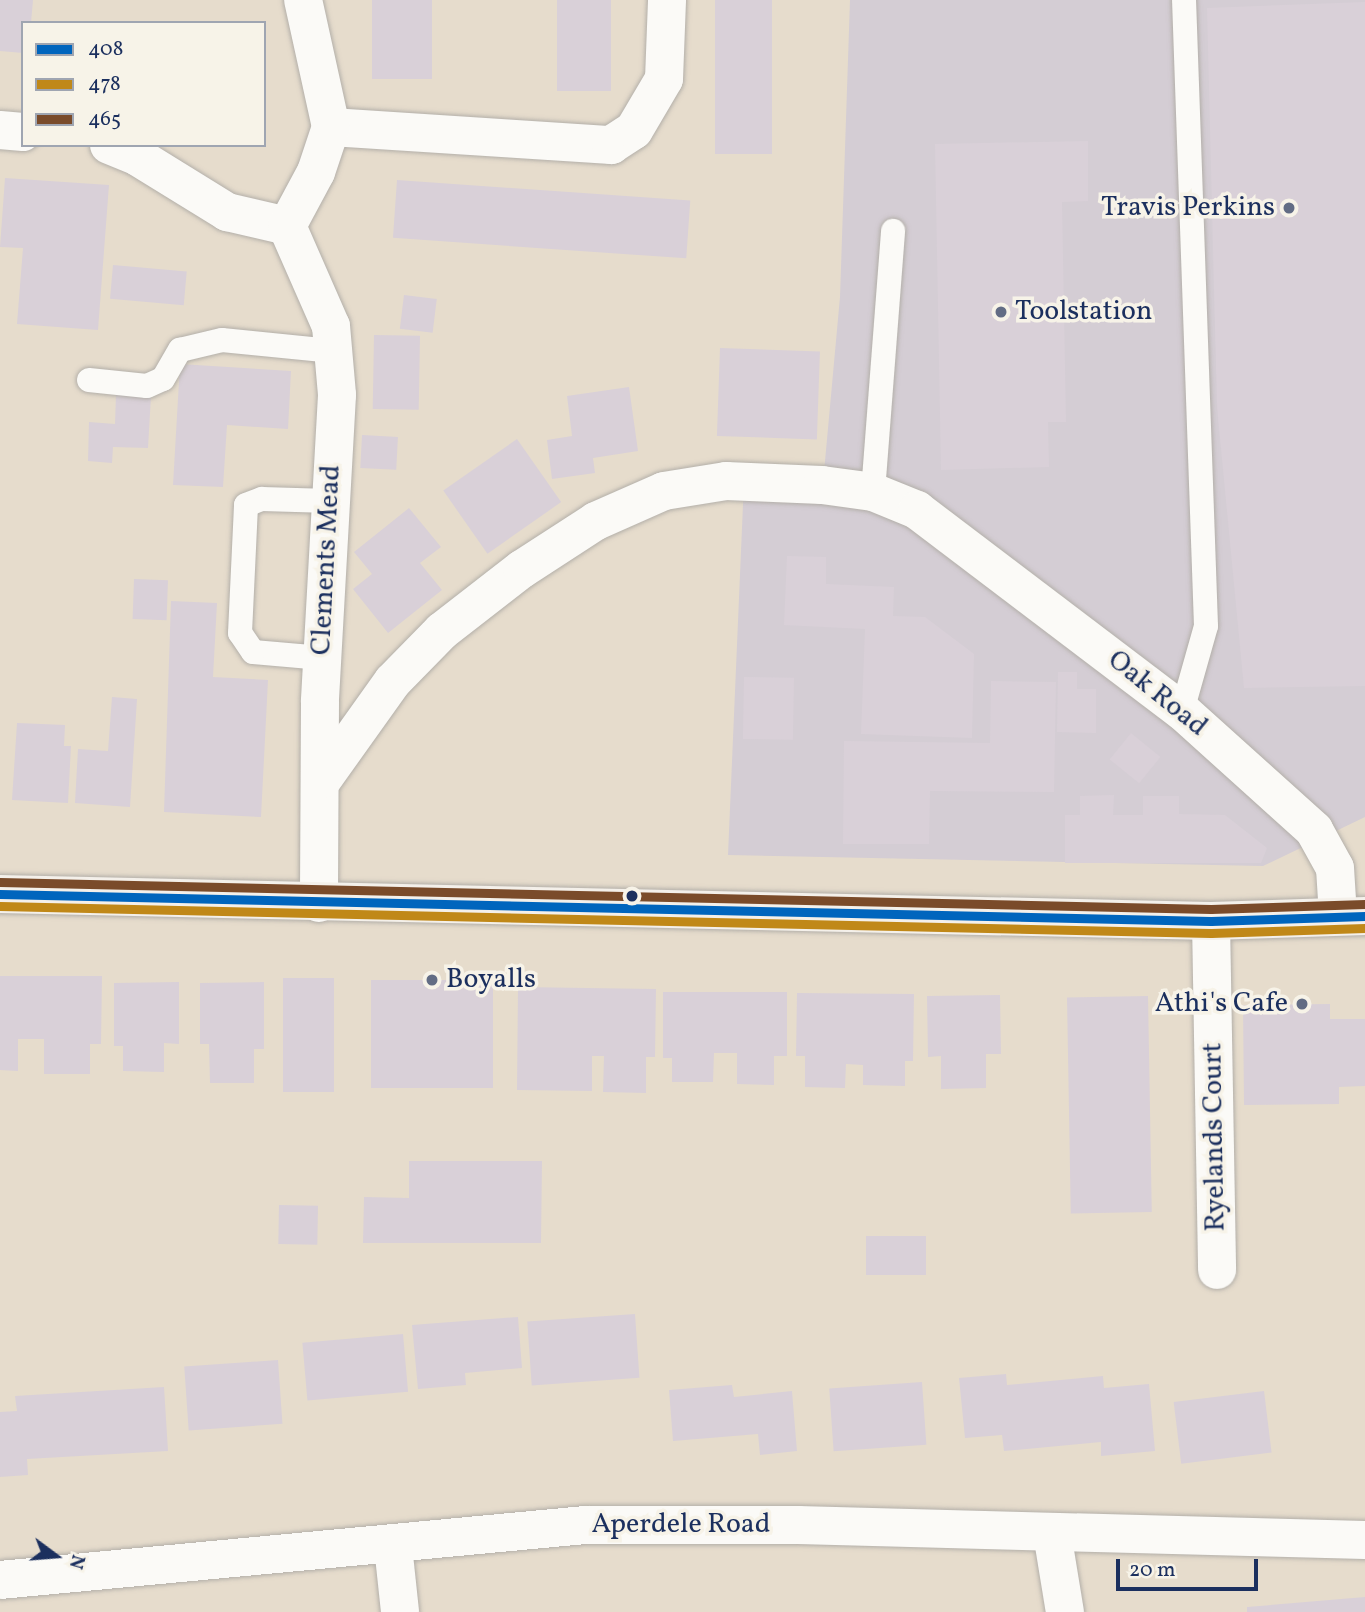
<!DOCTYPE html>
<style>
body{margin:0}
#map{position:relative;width:1365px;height:1612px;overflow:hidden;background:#e6dccc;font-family:Vollkorn,serif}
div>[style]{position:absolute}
.industrial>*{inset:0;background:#d4cdd4}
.building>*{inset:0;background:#d9d0d8;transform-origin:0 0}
.roads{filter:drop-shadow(0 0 2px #b3afa9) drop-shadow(0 0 2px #b3afa9)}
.service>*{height:24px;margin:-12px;padding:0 12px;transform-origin:12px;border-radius:12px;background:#fbfaf7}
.minor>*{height:38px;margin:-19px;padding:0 19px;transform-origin:19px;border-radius:19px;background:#fbfaf7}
.secondary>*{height:38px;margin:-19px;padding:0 19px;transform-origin:19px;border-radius:19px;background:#f4f0ea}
.bus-1>*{height:9px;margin:-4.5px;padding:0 4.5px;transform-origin:4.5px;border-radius:4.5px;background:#0065bd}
.bus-2>*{height:9px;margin:-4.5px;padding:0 4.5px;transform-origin:4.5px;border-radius:4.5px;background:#c08818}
.bus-3>*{height:9px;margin:-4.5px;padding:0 4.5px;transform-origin:4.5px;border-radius:4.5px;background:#7a4b2a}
.dots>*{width:19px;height:19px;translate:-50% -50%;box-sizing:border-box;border:4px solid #f7f3e8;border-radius:50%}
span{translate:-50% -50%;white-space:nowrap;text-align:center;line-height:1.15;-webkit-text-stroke:7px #f7f3e8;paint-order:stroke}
.poi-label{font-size:28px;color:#1b2f5e}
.right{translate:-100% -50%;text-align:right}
.left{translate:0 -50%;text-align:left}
.street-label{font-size:28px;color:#1b2f5e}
.legend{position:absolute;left:21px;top:21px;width:245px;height:126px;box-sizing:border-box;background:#f7f3e8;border:2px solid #9fa5b1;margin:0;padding:9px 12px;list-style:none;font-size:21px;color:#1b2f5e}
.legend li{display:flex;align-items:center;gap:14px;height:35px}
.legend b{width:35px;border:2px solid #9fa5b1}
.north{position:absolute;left:21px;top:1521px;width:70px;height:70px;-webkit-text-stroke:5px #f7f3e8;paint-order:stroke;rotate:106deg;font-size:19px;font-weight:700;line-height:28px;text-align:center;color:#1b2f5e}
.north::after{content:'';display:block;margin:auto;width:24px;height:32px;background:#1b2f5e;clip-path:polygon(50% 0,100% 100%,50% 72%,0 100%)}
.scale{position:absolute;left:1116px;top:1559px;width:142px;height:32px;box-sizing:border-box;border:4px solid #1b2f5e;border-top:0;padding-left:9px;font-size:21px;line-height:24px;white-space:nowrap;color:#1b2f5e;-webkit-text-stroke:5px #f7f3e8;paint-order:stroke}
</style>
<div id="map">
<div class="industrial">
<i style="clip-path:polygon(850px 0,1365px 0,1365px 817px,1263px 866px,728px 855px,744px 481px,823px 483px,840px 297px)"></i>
</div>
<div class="building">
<i style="clip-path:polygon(0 0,33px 0,31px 23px,23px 23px,23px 53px,0 51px)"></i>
<i style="left:372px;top:0;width:60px;height:79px"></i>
<i style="left:557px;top:0;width:54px;height:91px"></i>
<i style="left:715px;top:0;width:57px;height:154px"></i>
<i style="clip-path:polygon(1365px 2px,1365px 686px,1244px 688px,1217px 407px,1207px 8px)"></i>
<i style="clip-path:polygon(1088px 141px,1088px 201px,1062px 202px,1066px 422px,1048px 422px,1049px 467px,941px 470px,935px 144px)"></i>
<i style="clip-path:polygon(5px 178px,109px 185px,98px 330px,17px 324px,23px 248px,0 247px)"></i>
<i style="left:397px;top:180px;width:294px;height:58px;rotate:4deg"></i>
<i style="left:113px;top:265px;width:74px;height:34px;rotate:5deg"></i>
<i style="left:404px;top:295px;width:33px;height:34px;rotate:7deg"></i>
<i style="left:374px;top:335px;width:46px;height:74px;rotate:1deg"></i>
<i style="left:720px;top:348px;width:100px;height:88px;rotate:2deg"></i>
<i style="clip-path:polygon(180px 364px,291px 371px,288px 429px,227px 425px,223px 487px,173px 485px)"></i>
<i style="clip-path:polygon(629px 387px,638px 451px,593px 458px,595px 473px,552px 479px,547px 440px,572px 436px,567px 396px)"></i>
<i style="clip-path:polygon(116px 395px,151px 396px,148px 448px,113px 447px,112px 463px,88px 461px,89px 422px,115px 424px)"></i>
<i style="left:362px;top:435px;width:36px;height:33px;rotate:3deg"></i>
<i style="left:517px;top:439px;width:77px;height:90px;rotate:55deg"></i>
<i style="clip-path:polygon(409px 508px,441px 547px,420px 563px,442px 590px,388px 633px,353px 589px,372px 574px,354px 552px)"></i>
<i style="clip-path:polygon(787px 556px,826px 557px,826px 584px,894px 587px,893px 616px,925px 617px,974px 654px,972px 738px,861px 734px,865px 629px,784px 625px)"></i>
<i style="left:134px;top:579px;width:34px;height:40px;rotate:2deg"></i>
<i style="clip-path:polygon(171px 601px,217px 603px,213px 677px,268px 680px,261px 817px,164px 812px)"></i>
<i style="clip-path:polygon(1058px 672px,1077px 672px,1077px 689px,1096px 689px,1096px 733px,1057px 732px)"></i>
<i style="left:744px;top:677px;width:50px;height:62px;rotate:1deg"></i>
<i style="clip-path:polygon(991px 681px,1056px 682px,1054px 792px,930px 791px,929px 844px,843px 844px,844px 741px,990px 743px)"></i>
<i style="clip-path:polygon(112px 697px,137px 699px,130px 807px,75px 803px,78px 749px,108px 751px)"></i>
<i style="clip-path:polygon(17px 723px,65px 725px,64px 746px,71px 746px,68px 803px,12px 800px)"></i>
<i style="left:1131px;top:733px;width:38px;height:34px;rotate:39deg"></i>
<i style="clip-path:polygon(1114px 795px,1113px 815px,1143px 815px,1143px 796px,1179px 796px,1179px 814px,1225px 815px,1267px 848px,1261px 863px,1065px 863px,1065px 815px,1080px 815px,1080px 796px)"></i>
<i style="clip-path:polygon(0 976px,102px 976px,101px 1044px,90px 1044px,90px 1074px,44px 1074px,44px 1039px,18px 1039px,18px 1071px,0 1070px)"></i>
<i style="left:283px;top:978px;width:51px;height:114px"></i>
<i style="left:371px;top:980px;width:122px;height:108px"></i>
<i style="clip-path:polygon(179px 982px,179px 1044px,164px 1043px,164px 1072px,123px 1071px,123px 1046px,114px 1046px,114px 983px)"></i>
<i style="clip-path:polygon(264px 982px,264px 1049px,254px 1049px,254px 1083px,210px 1083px,209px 1044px,200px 1044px,200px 983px)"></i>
<i style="clip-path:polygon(518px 987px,656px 989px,655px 1057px,646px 1057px,646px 1093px,603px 1092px,604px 1056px,592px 1056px,592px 1091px,517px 1090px)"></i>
<i style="clip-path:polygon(663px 992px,787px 992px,787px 1056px,774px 1056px,774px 1085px,737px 1084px,737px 1053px,714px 1053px,713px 1082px,672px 1082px,672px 1058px,663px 1058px)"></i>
<i style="clip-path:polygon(797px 993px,914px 994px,913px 1061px,905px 1061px,905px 1086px,863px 1085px,863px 1065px,846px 1064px,845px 1088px,805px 1087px,805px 1056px,796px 1056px)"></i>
<i style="clip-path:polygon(1000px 995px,1001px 1054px,986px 1054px,986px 1088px,941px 1089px,941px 1056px,928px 1057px,927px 996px)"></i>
<i style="left:1148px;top:996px;width:216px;height:81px;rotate:89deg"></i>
<i style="clip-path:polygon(1330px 1004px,1330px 1019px,1365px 1019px,1365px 1086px,1339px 1087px,1339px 1104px,1244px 1105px,1243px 1005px)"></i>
<i style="clip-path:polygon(409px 1161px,542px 1161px,541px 1243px,363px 1243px,364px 1197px,409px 1198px)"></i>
<i style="left:279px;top:1205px;width:39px;height:39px;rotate:1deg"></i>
<i style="left:926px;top:1236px;width:39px;height:60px;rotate:90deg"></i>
<i style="left:635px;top:1314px;width:64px;height:108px;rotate:86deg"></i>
<i style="clip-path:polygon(518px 1317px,522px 1368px,465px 1373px,466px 1385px,418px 1389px,412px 1325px)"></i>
<i style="left:403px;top:1334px;width:58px;height:101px;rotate:85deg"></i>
<i style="left:278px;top:1360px;width:64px;height:94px;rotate:86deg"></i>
<i style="clip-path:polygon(1006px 1374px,1007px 1385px,1103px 1376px,1104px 1388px,1149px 1384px,1155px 1451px,1101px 1456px,1101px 1442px,1004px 1451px,1002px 1435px,965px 1438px,959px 1378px)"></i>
<i style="left:922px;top:1382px;width:63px;height:93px;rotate:86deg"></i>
<i style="clip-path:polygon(732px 1385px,734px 1397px,792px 1391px,797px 1451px,760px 1455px,758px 1434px,673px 1441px,669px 1390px)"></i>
<i style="clip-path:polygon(164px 1387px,168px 1451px,27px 1459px,28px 1475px,0 1477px,0 1412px,17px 1411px,15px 1396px)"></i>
<i style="left:1264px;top:1391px;width:62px;height:91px;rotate:83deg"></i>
<i style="clip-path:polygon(1365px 1597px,1365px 1612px,1247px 1612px,1247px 1607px)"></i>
</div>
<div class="roads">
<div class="service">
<i style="left:89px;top:380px;width:58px;rotate:5.9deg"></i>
<i style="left:147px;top:386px;width:17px;rotate:-24deg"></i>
<i style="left:163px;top:379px;width:34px;rotate:-60deg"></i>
<i style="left:180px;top:350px;width:43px;rotate:-13.4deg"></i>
<i style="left:222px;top:340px;width:112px;rotate:5.7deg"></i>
<i style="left:873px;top:492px;width:262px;rotate:-85.6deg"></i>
<i style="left:322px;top:658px;width:69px;rotate:-175deg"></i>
<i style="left:253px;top:652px;width:23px;rotate:-124deg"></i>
<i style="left:240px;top:633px;width:128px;rotate:-87.3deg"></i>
<i style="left:246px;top:505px;width:17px;rotate:-21deg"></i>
<i style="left:262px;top:499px;width:68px;rotate:1.7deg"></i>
<i style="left:1182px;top:711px;width:88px;rotate:-74.2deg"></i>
<i style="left:1206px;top:626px;width:626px;rotate:-92.01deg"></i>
</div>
<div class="minor">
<i style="left:331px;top:127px;width:281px;rotate:3.7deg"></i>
<i style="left:611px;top:145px;width:27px;rotate:-33deg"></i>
<i style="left:634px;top:130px;width:59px;rotate:-59.5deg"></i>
<i style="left:664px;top:79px;width:79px;rotate:-87.8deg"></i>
<i style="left:0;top:130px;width:23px;rotate:5deg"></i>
<i style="left:109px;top:145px;width:31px;rotate:22deg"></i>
<i style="left:138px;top:157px;width:105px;rotate:31.7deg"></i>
<i style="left:227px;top:212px;width:62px;rotate:13.1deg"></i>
<i style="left:287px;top:226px;width:109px;rotate:66.3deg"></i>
<i style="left:331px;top:326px;width:69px;rotate:85deg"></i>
<i style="left:337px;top:395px;width:307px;rotate:93.2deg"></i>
<i style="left:320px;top:702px;width:201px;rotate:90.3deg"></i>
<i style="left:287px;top:226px;width:61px;rotate:-61.8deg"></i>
<i style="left:316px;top:172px;width:47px;rotate:-71.6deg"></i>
<i style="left:331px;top:127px;width:130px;rotate:-102.4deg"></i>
<i style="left:323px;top:779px;width:120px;rotate:-54.5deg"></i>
<i style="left:393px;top:681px;width:70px;rotate:-45.6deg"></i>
<i style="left:442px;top:631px;width:101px;rotate:-37.8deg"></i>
<i style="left:522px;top:569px;width:88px;rotate:-33deg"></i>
<i style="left:596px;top:521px;width:74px;rotate:-23.8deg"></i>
<i style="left:664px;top:491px;width:63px;rotate:-9.2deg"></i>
<i style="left:726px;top:481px;width:96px;rotate:2.4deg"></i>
<i style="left:822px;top:485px;width:51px;rotate:7.8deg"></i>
<i style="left:873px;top:492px;width:48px;rotate:22.2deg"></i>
<i style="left:917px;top:510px;width:333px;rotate:37.2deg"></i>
<i style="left:1182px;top:711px;width:178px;rotate:42deg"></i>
<i style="left:1314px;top:830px;width:43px;rotate:61.1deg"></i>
<i style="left:1335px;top:868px;width:48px;rotate:86.4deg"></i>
<i style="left:1211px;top:921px;width:349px;rotate:89deg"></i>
<i style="left:1052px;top:1533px;width:80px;rotate:80.7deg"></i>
<i style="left:393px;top:1546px;width:66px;rotate:83.9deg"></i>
<i style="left:0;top:1580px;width:588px;rotate:-5.37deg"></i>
<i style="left:585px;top:1525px;width:213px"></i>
<i style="left:798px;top:1525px;width:567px;rotate:1.52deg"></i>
</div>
<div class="secondary">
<i style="left:0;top:894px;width:1211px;rotate:1.28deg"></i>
<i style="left:1211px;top:921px;width:154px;rotate:-1.9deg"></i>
</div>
</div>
<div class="bus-1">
<i style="left:0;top:894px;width:1211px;rotate:1.28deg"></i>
<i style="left:1211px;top:921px;width:154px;rotate:-1.9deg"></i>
</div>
<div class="bus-2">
<i style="left:0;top:906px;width:1211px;rotate:1.28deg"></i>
<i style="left:1211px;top:933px;width:154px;rotate:-1.9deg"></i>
</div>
<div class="bus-3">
<i style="left:0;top:882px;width:1211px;rotate:1.28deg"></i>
<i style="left:1211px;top:909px;width:154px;rotate:-1.9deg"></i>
</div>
<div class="dots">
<i style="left:1289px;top:208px;background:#626c84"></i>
<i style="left:1001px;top:312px;background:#626c84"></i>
<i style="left:632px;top:896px;background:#1b2f5e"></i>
<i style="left:432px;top:980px;background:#626c84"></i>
<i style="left:1302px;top:1004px;background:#626c84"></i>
</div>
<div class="poi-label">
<span class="right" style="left:1275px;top:208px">Travis Perkins</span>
<span class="left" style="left:1015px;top:312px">Toolstation</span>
<span class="left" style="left:446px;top:980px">Boyalls</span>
<span class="right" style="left:1288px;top:1004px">Athi's Cafe</span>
</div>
<div class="street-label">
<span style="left:327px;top:560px;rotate:-87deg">Clements Mead</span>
<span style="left:1157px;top:694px;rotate:39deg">Oak Road</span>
<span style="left:1215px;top:1137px;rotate:-91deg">Ryelands Court</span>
<span style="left:681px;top:1525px">Aperdele Road</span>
</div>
<ul class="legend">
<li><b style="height:9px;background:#0065bd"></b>408</li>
<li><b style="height:9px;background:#c08818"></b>478</li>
<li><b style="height:9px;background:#7a4b2a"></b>465</li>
</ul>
<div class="north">N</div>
<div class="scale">20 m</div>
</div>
